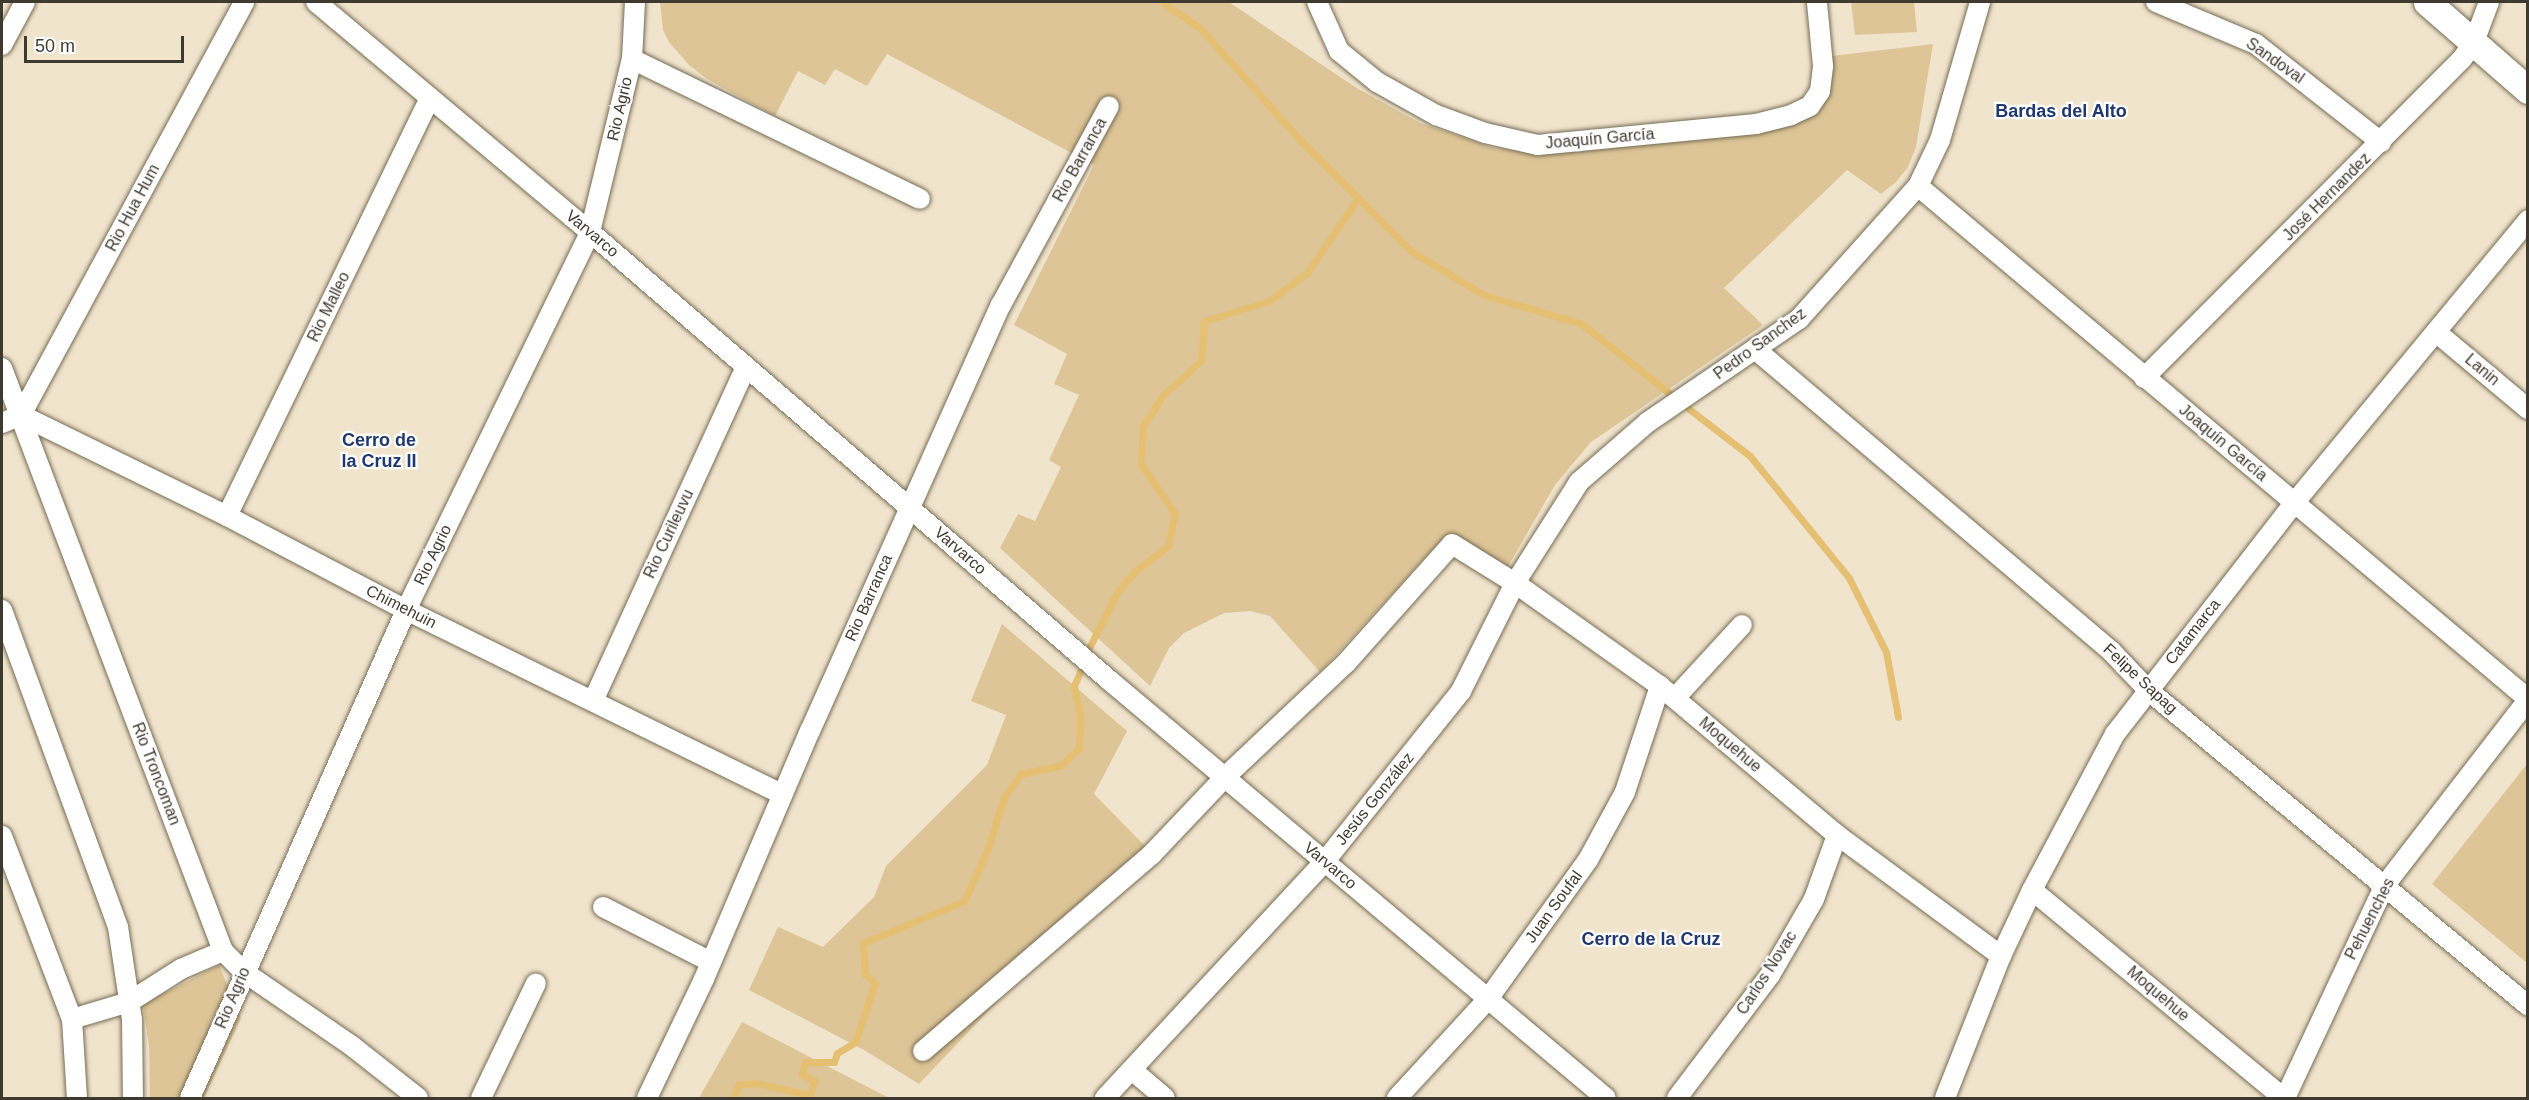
<!DOCTYPE html>
<meta charset="utf-8">
<style>
body{margin:0}
#map{position:relative;width:2529px;height:1100px;overflow:hidden;background:#f1e4cc;font-family:Helvetica,sans-serif}
div>[style]{position:absolute}
.green>*{inset:0;background:#ddc597}
.stream>*{height:7px;margin:-3.5px;padding:0 3.5px;transform-origin:3.5px;border-radius:3.5px;background:#e5bf72}
.roads{filter:drop-shadow(0 0 2px #766b55) drop-shadow(0 0 2px #766b55)}
.street>*{height:20px;margin:-10px;padding:0 10px;transform-origin:10px;border-radius:10px;background:#fff}
.secondary>*{height:27px;margin:-13.5px;padding:0 13.5px;transform-origin:13.5px;border-radius:13.5px;background:#fff}
span{translate:-50% -50%;white-space:nowrap;text-align:center;line-height:1.15;-webkit-text-stroke:4.5px #fff;paint-order:stroke}
.street-label{font-size:16px;color:#3f3a30}
.neighbourhood-label{font-size:18px;color:#203870;font-weight:700}
.frame{position:absolute;inset:0;border:3px solid #3f3a30;pointer-events:none}
.scale{position:absolute;left:24px;top:36px;width:160px;height:27px;box-sizing:border-box;border:3px solid #3f3a30;border-top:0;padding-left:8px;font-size:18px;line-height:21px;white-space:nowrap;color:#3f3a30;-webkit-text-stroke:4px #fff;paint-order:stroke}
</style>
<div id="map">
<div class="green">
<i style="clip-path:polygon(660px 2px,1229px 2px,1355px 87px,1420px 123px,1494px 148px,1542px 153px,1766px 131px,1785px 127px,1801px 120px,1829px 88px,1832px 56px,1933px 44px,1916px 147px,1908px 167px,1896px 182px,1881px 194px,1847px 170px,1724px 288px,1763px 325px,1591px 442px,1555px 485px,1507px 568px,1459px 536px,1446px 535px,1320px 672px,1270px 616px,1250px 611px,1224px 613px,1184px 633px,1169px 648px,1150px 686px,1000px 548px,1018px 514px,1035px 521px,1061px 467px,1049px 460px,1079px 395px,1054px 384px,1067px 354px,1014px 325px,1094px 165px,887px 54px,867px 86px,835px 69px,825px 85px,798px 71px,775px 116px,707px 79px,689px 65px,669px 42px,663px 30px)"></i>
<i style="clip-path:polygon(1851px 2px,1914px 2px,1917px 32px,1855px 35px)"></i>
<i style="clip-path:polygon(1002px 624px,1127px 731px,1094px 794px,1145px 846px,919px 1084px,864px 1050px,749px 990px,778px 927px,823px 947px,874px 897px,886px 866px,987px 765px,1006px 715px,971px 701px)"></i>
<i style="clip-path:polygon(2527px 764px,2527px 963px,2432px 884px)"></i>
<i style="clip-path:polygon(219px 965px,241px 1018px,204px 1098px,150px 1098px,149px 1046px,143px 1004px)"></i>
<i style="clip-path:polygon(742px 1022px,889px 1098px,699px 1098px)"></i>
</div>
<div class="stream">
<i style="left:1162px;top:2px;width:46px;rotate:34.4deg"></i>
<i style="left:1200px;top:28px;width:153px;rotate:48.2deg"></i>
<i style="left:1302px;top:142px;width:154px;rotate:45deg"></i>
<i style="left:1411px;top:251px;width:85px;rotate:31.1deg"></i>
<i style="left:1484px;top:295px;width:102px;rotate:16.5deg"></i>
<i style="left:1582px;top:324px;width:116px;rotate:38.4deg"></i>
<i style="left:1689px;top:409px;width:77px;rotate:37.6deg"></i>
<i style="left:1750px;top:456px;width:157px;rotate:50.9deg"></i>
<i style="left:1849px;top:578px;width:83px;rotate:63.4deg"></i>
<i style="left:1886px;top:652px;width:66px;rotate:79.5deg"></i>
<i style="left:1090px;top:646px;width:60px;rotate:-63.4deg"></i>
<i style="left:1117px;top:592px;width:28px;rotate:-49deg"></i>
<i style="left:1135px;top:571px;width:41px;rotate:-37.1deg"></i>
<i style="left:1168px;top:546px;width:33px;rotate:-78deg"></i>
<i style="left:1175px;top:514px;width:60px;rotate:-124.2deg"></i>
<i style="left:1141px;top:464px;width:38px;rotate:-87deg"></i>
<i style="left:1143px;top:426px;width:37px;rotate:-57deg"></i>
<i style="left:1163px;top:395px;width:51px;rotate:-41.8deg"></i>
<i style="left:1201px;top:361px;width:40px;rotate:-85.7deg"></i>
<i style="left:1204px;top:321px;width:68px;rotate:-17.1deg"></i>
<i style="left:1269px;top:301px;width:47px;rotate:-36.4deg"></i>
<i style="left:1307px;top:273px;width:91px;rotate:-55.8deg"></i>
<i style="left:733px;top:1098px;width:14px;rotate:-69deg"></i>
<i style="left:738px;top:1085px;width:17px;rotate:-7deg"></i>
<i style="left:755px;top:1083px;width:56px;rotate:12.3deg"></i>
<i style="left:810px;top:1095px;width:15px;rotate:-74deg"></i>
<i style="left:814px;top:1081px;width:14px;rotate:-150deg"></i>
<i style="left:802px;top:1074px;width:12px;rotate:-76deg"></i>
<i style="left:805px;top:1062px;width:29px"></i>
<i style="left:834px;top:1062px;width:9px;rotate:-72deg"></i>
<i style="left:837px;top:1053px;width:21px;rotate:-31deg"></i>
<i style="left:855px;top:1042px;width:62px;rotate:-71.3deg"></i>
<i style="left:875px;top:983px;width:13px;rotate:-138deg"></i>
<i style="left:865px;top:974px;width:31px;rotate:-94deg"></i>
<i style="left:863px;top:943px;width:109px;rotate:-22.6deg"></i>
<i style="left:964px;top:901px;width:55px;rotate:-65.3deg"></i>
<i style="left:987px;top:851px;width:57px;rotate:-72.5deg"></i>
<i style="left:1004px;top:797px;width:29px;rotate:-54deg"></i>
<i style="left:1021px;top:774px;width:40px;rotate:-12deg"></i>
<i style="left:1060px;top:766px;width:26px;rotate:-43deg"></i>
<i style="left:1079px;top:748px;width:33px;rotate:-88deg"></i>
<i style="left:1080px;top:715px;width:30px;rotate:-102deg"></i>
<i style="left:1074px;top:686px;width:15px;rotate:-67deg"></i>
</div>
<div class="roads">
<div class="street">
<i style="left:316px;top:2px;width:358px;rotate:40deg"></i>
<i style="left:590px;top:232px;width:686px;rotate:40.8deg"></i>
<i style="left:1109px;top:680px;width:649px;rotate:40.07deg"></i>
<i style="left:1317px;top:2px;width:54px;rotate:65.8deg"></i>
<i style="left:1339px;top:51px;width:49px;rotate:39.2deg"></i>
<i style="left:1377px;top:82px;width:68px;rotate:29.2deg"></i>
<i style="left:1436px;top:115px;width:52px;rotate:20.2deg"></i>
<i style="left:1485px;top:133px;width:54px;rotate:12.8deg"></i>
<i style="left:1538px;top:145px;width:219px;rotate:-5.5deg"></i>
<i style="left:1756px;top:124px;width:36px;rotate:-14deg"></i>
<i style="left:1791px;top:115px;width:21px;rotate:-25deg"></i>
<i style="left:1810px;top:106px;width:18px;rotate:-56deg"></i>
<i style="left:1820px;top:91px;width:25px;rotate:-83deg"></i>
<i style="left:1823px;top:66px;width:64px;rotate:-95.4deg"></i>
<i style="left:2156px;top:2px;width:108px;rotate:22.8deg"></i>
<i style="left:2256px;top:44px;width:159px;rotate:38.1deg"></i>
<i style="left:2px;top:45px;width:49px;rotate:-61.9deg"></i>
<i style="left:632px;top:59px;width:320px;rotate:25.9deg"></i>
<i style="left:1918px;top:186px;width:797px;rotate:40.06deg"></i>
<i style="left:2436px;top:332px;width:120px;rotate:39.9deg"></i>
<i style="left:1755px;top:349px;width:467px;rotate:40.3deg"></i>
<i style="left:2111px;top:651px;width:54px;rotate:46.5deg"></i>
<i style="left:2148px;top:690px;width:494px;rotate:39.7deg"></i>
<i style="left:2px;top:368px;width:623px;rotate:69.24deg"></i>
<i style="left:223px;top:951px;width:30px;rotate:45deg"></i>
<i style="left:244px;top:972px;width:131px;rotate:34.4deg"></i>
<i style="left:352px;top:1046px;width:84px;rotate:38.2deg"></i>
<i style="left:2144px;top:378px;width:450px;rotate:-45.1deg"></i>
<i style="left:2462px;top:59px;width:21px;rotate:-55deg"></i>
<i style="left:2474px;top:42px;width:43px;rotate:-69.4deg"></i>
<i style="left:21px;top:415px;width:229px;rotate:26.1deg"></i>
<i style="left:227px;top:516px;width:202px;rotate:27.7deg"></i>
<i style="left:406px;top:610px;width:419px;rotate:26.1deg"></i>
<i style="left:21px;top:415px;width:469px;rotate:-61.6deg"></i>
<i style="left:2px;top:423px;width:21px;rotate:-23deg"></i>
<i style="left:227px;top:516px;width:465px;rotate:-64.1deg"></i>
<i style="left:2px;top:610px;width:338px;rotate:69.9deg"></i>
<i style="left:118px;top:927px;width:94px;rotate:81.4deg"></i>
<i style="left:132px;top:1020px;width:78px;rotate:89.3deg"></i>
<i style="left:1675px;top:698px;width:99px;rotate:-47.5deg"></i>
<i style="left:593px;top:701px;width:367px;rotate:-65.4deg"></i>
<i style="left:2px;top:836px;width:196px;rotate:69.1deg"></i>
<i style="left:72px;top:1019px;width:79px;rotate:86.4deg"></i>
<i style="left:2032px;top:890px;width:326px;rotate:39.6deg"></i>
<i style="left:603px;top:907px;width:121px;rotate:27deg"></i>
<i style="left:72px;top:1019px;width:59px;rotate:-16.6deg"></i>
<i style="left:129px;top:1002px;width:62px;rotate:-32.4deg"></i>
<i style="left:181px;top:969px;width:46px;rotate:-23.2deg"></i>
<i style="left:923px;top:1051px;width:302px;rotate:-40.7deg"></i>
<i style="left:1152px;top:854px;width:106px;rotate:-46.5deg"></i>
<i style="left:1225px;top:777px;width:166px;rotate:-43.3deg"></i>
<i style="left:1346px;top:663px;width:159px;rotate:-48.3deg"></i>
<i style="left:1452px;top:544px;width:74px;rotate:31.8deg"></i>
<i style="left:1515px;top:583px;width:178px;rotate:35.4deg"></i>
<i style="left:1660px;top:686px;width:231px;rotate:40.1deg"></i>
<i style="left:1837px;top:835px;width:204px;rotate:36.4deg"></i>
<i style="left:1132px;top:1070px;width:43px;rotate:40.3deg"></i>
<i style="left:190px;top:1098px;width:534px;rotate:-66.12deg"></i>
<i style="left:406px;top:610px;width:420px;rotate:-64deg"></i>
<i style="left:590px;top:232px;width:178px;rotate:-76.4deg"></i>
<i style="left:632px;top:59px;width:57px;rotate:-87deg"></i>
<i style="left:481px;top:1098px;width:127px;rotate:-64.4deg"></i>
<i style="left:647px;top:1098px;width:132px;rotate:-64.4deg"></i>
<i style="left:704px;top:979px;width:270px;rotate:-66.9deg"></i>
<i style="left:810px;top:731px;width:467px;rotate:-65.9deg"></i>
<i style="left:1001px;top:305px;width:226px;rotate:-61.5deg"></i>
<i style="left:1105px;top:1098px;width:323px;rotate:-47.1deg"></i>
<i style="left:1325px;top:861px;width:218px;rotate:-51.3deg"></i>
<i style="left:1461px;top:691px;width:121px;rotate:-63.4deg"></i>
<i style="left:1515px;top:583px;width:120px;rotate:-57.6deg"></i>
<i style="left:1579px;top:482px;width:91px;rotate:-41deg"></i>
<i style="left:1648px;top:422px;width:183px;rotate:-34.3deg"></i>
<i style="left:1799px;top:319px;width:178px;rotate:-48.2deg"></i>
<i style="left:1918px;top:186px;width:51px;rotate:-64.4deg"></i>
<i style="left:1940px;top:140px;width:144px;rotate:-73.8deg"></i>
<i style="left:1397px;top:1098px;width:134px;rotate:-47.4deg"></i>
<i style="left:1488px;top:999px;width:171px;rotate:-54.3deg"></i>
<i style="left:1588px;top:860px;width:77px;rotate:-61.4deg"></i>
<i style="left:1625px;top:792px;width:112px;rotate:-71.7deg"></i>
<i style="left:1677px;top:1098px;width:154px;rotate:-52.9deg"></i>
<i style="left:1770px;top:975px;width:88px;rotate:-59.9deg"></i>
<i style="left:1814px;top:899px;width:68px;rotate:-70.2deg"></i>
<i style="left:1945px;top:1098px;width:153px;rotate:-68.5deg"></i>
<i style="left:2001px;top:956px;width:73px;rotate:-64.8deg"></i>
<i style="left:2032px;top:890px;width:177px;rotate:-62deg"></i>
<i style="left:2115px;top:734px;width:294px;rotate:-52.2deg"></i>
<i style="left:2295px;top:502px;width:366px;rotate:-50.4deg"></i>
<i style="left:2285px;top:1098px;width:235px;rotate:-64.9deg"></i>
<i style="left:2385px;top:885px;width:234px;rotate:-52.3deg"></i>
</div>
<div class="secondary">
<i style="left:2427px;top:2px;width:134px;rotate:41.1deg"></i>
</div>
</div>
<div class="street-label">
<span style="left:2275px;top:61px;rotate:35deg">Sandoval</span>
<span style="left:620px;top:109px;rotate:-77deg">Rio Agrio</span>
<span style="left:1600px;top:139px;rotate:-5deg">Joaquín García</span>
<span style="left:1080px;top:160px;rotate:-61deg">Rio Barranca</span>
<span style="left:2327px;top:197px;rotate:-45deg">José Hernandez</span>
<span style="left:133px;top:208px;rotate:-62deg">Rio Hua Hum</span>
<span style="left:592px;top:234px;rotate:40deg">Varvarco</span>
<span style="left:329px;top:307px;rotate:-64deg">Rio Malleo</span>
<span style="left:1760px;top:344px;rotate:-36deg">Pedro Sanchez</span>
<span style="left:2482px;top:370px;rotate:40deg">Lanin</span>
<span style="left:2223px;top:443px;rotate:40deg">Joaquín García</span>
<span style="left:669px;top:534px;rotate:-65deg">Rio Curileuvu</span>
<span style="left:960px;top:551px;rotate:41deg">Varvarco</span>
<span style="left:433px;top:555px;rotate:-64deg">Rio Agrio</span>
<span style="left:869px;top:598px;rotate:-66deg">Rio Barranca</span>
<span style="left:401px;top:607px;rotate:27deg">Chimehuin</span>
<span style="left:2193px;top:632px;rotate:-52deg">Catamarca</span>
<span style="left:2140px;top:679px;rotate:43deg">Felipe Sapag</span>
<span style="left:1730px;top:745px;rotate:40deg">Moquehue</span>
<span style="left:156px;top:774px;rotate:69deg">Rio Troncoman</span>
<span style="left:1375px;top:799px;rotate:-51deg">Jesús González</span>
<span style="left:1330px;top:866px;rotate:40deg">Varvarco</span>
<span style="left:1554px;top:907px;rotate:-54deg">Juan Soufal</span>
<span style="left:2370px;top:919px;rotate:-63deg">Pehuenches</span>
<span style="left:1767px;top:973px;rotate:-57deg">Carlos Novac</span>
<span style="left:2158px;top:994px;rotate:40deg">Moquehue</span>
<span style="left:233px;top:998px;rotate:-67deg">Rio Agrio</span>
</div>
<div class="neighbourhood-label">
<span style="left:2061px;top:111px">Bardas del Alto</span>
<span style="left:379px;top:451px">Cerro de<br>la Cruz II</span>
<span style="left:1651px;top:939px">Cerro de la Cruz</span>
</div>
<div class="frame"></div>
<div class="scale">50 m</div>
</div>
